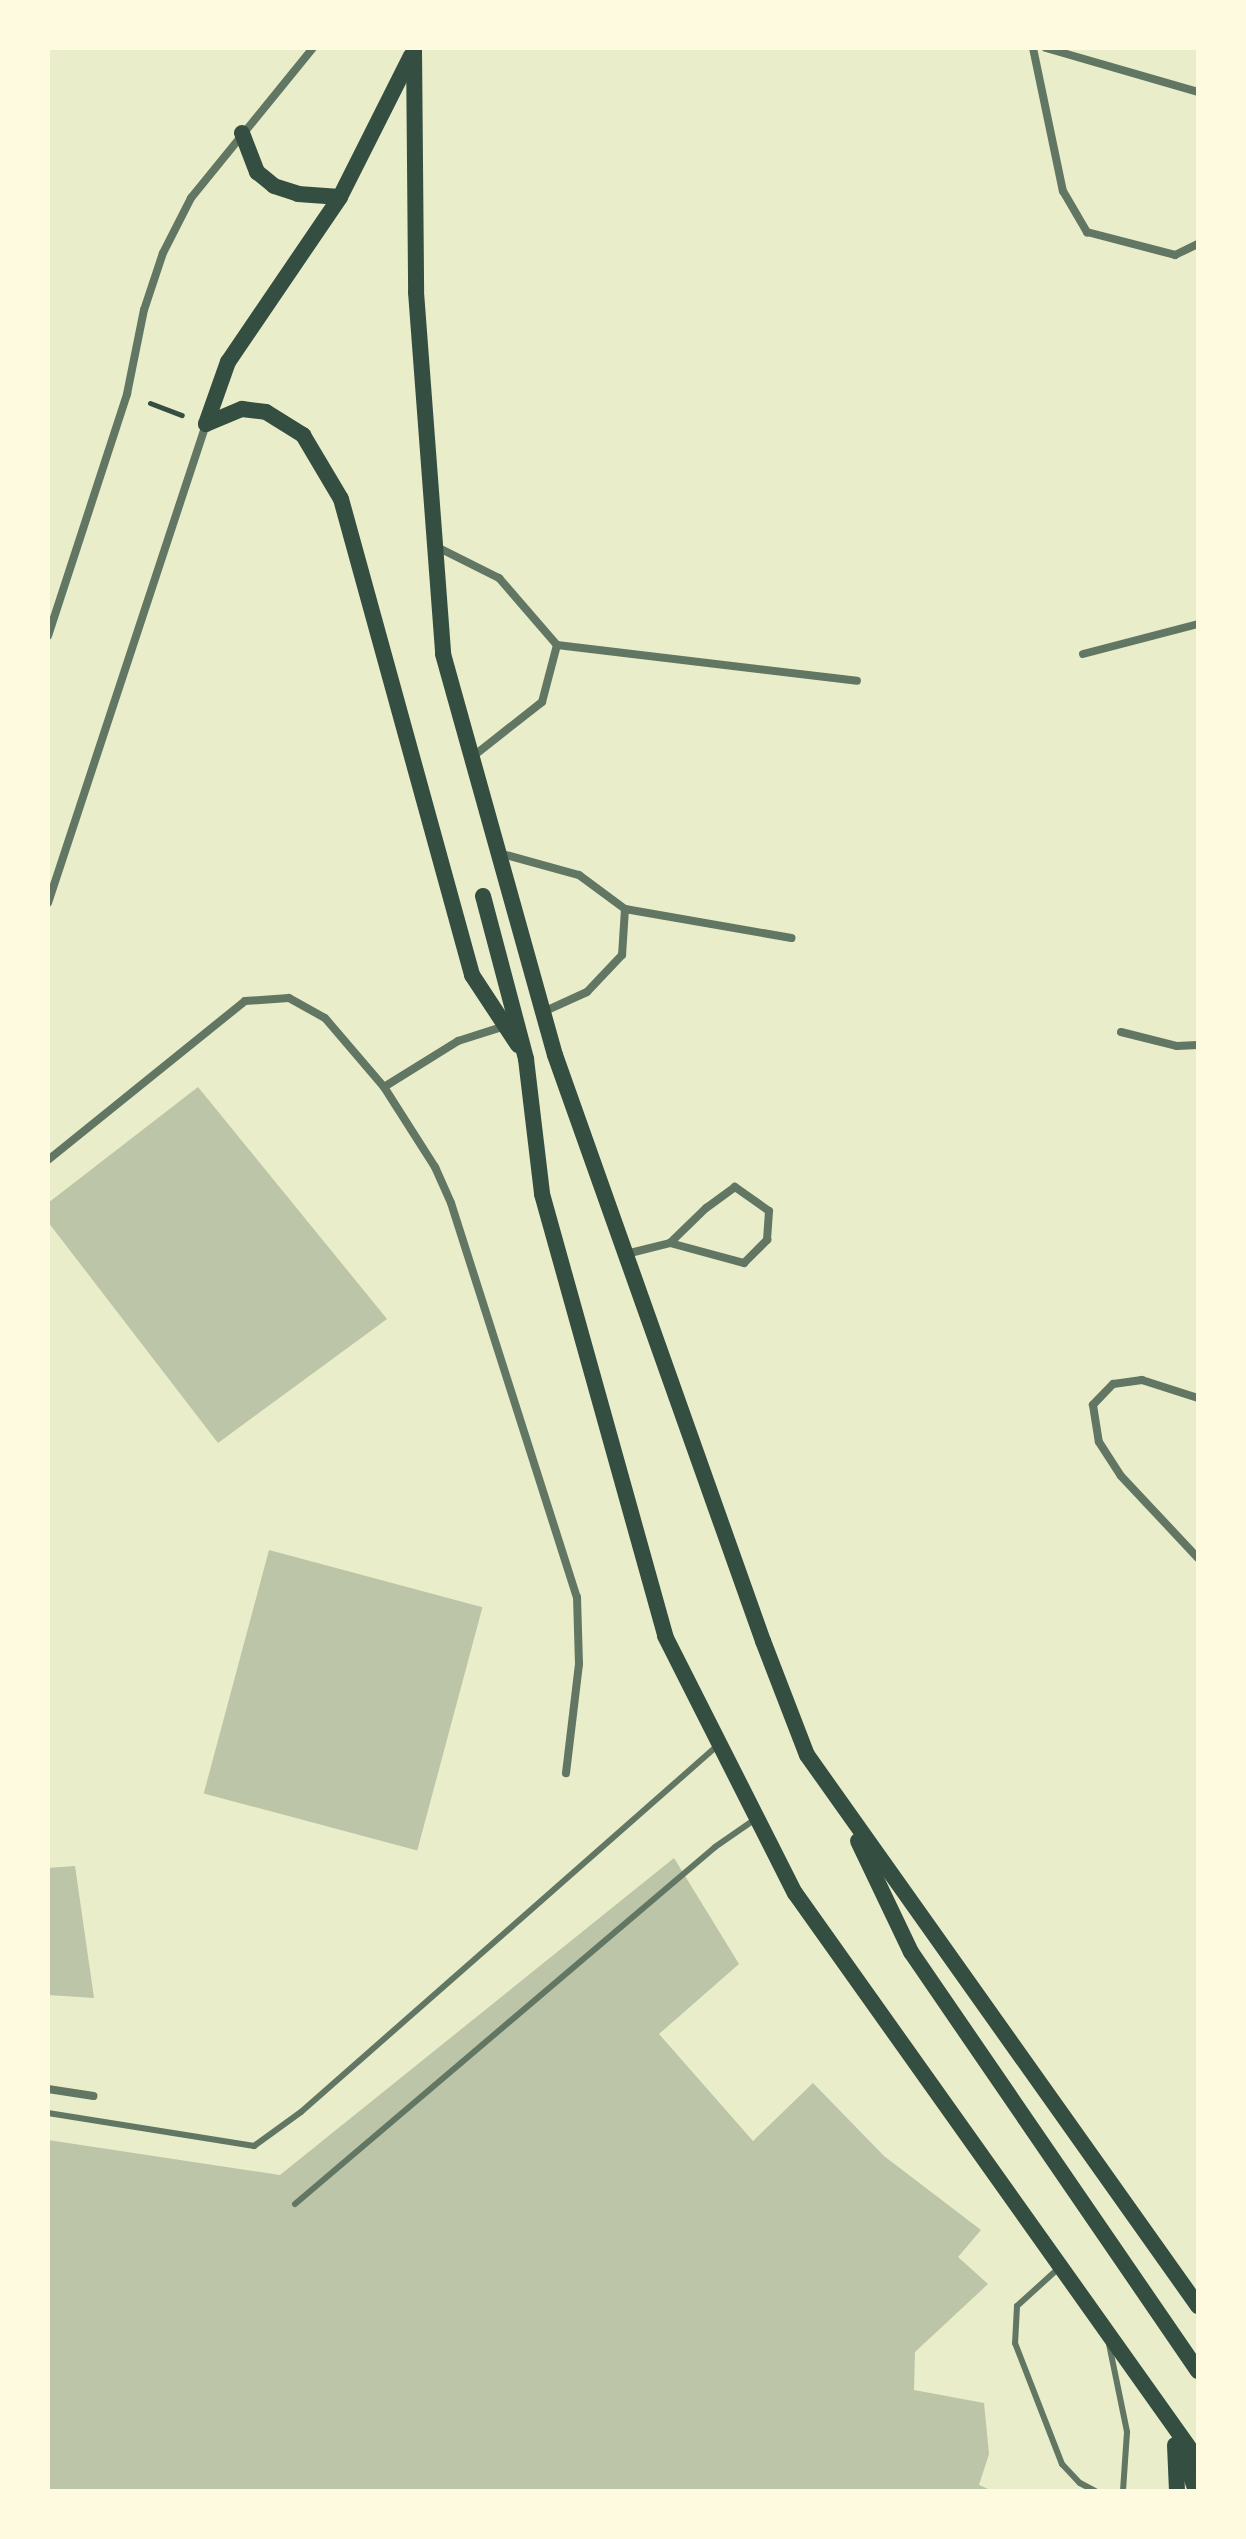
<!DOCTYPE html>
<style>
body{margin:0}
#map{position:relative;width:1246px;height:2539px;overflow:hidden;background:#e9edc9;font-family:"Source Sans 3",sans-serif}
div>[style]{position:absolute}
.building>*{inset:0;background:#bcc5a7;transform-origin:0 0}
.path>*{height:5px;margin:-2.5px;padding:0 2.5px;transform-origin:2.5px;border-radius:2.5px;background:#344e41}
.service>*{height:6px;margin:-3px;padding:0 3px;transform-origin:3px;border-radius:3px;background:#617663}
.minor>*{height:8px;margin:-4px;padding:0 4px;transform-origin:4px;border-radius:4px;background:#617663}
.secondary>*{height:16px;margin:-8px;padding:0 8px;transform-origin:8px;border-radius:8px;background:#344e41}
span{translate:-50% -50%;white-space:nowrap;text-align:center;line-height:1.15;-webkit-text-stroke:6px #fefae0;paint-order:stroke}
.frame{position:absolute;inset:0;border:50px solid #fefae0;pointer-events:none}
</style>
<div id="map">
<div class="building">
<i style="clip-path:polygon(198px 1087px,387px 1319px,218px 1443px,48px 1222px,48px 1203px)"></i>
<i style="left:269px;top:1550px;width:221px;height:252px;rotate:15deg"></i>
<i style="clip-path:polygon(674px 1858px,739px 1964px,659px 2034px,753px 2141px,813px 2083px,884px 2156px,981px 2230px,958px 2257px,988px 2284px,915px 2352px,914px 2390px,984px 2403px,989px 2454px,979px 2485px,993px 2491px,48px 2491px,48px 2140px,280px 2175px)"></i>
<i style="clip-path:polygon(75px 1866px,94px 1998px,48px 1995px,48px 1868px)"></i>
</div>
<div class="path">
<i style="left:150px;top:403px;width:34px;rotate:21deg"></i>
</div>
<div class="service">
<i style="left:48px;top:2113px;width:209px;rotate:9.1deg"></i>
<i style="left:254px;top:2146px;width:58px;rotate:-35.9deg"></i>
<i style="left:301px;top:2112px;width:554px;rotate:-41.34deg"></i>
<i style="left:295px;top:2204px;width:551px;rotate:-40.36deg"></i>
<i style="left:715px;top:1847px;width:47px;rotate:-34.7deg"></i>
<i style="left:1060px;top:2267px;width:58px;rotate:137.8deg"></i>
<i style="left:1017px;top:2306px;width:37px;rotate:93deg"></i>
<i style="left:1015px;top:2343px;width:130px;rotate:68.8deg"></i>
<i style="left:1062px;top:2464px;width:26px;rotate:47deg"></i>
<i style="left:1080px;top:2483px;width:17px;rotate:28deg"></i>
<i style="left:1109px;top:2344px;width:90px;rotate:78.4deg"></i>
<i style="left:1127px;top:2432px;width:59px;rotate:93.9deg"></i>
</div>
<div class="minor">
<i style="left:1033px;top:48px;width:146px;rotate:78.2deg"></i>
<i style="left:1063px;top:191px;width:48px;rotate:59.7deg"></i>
<i style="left:1087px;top:232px;width:91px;rotate:14.6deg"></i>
<i style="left:1175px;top:255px;width:25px;rotate:-26deg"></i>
<i style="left:1046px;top:48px;width:158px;rotate:16.1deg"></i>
<i style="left:435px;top:546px;width:72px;rotate:26.6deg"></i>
<i style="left:499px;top:578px;width:89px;rotate:49.1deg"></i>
<i style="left:557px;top:645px;width:59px;rotate:104.7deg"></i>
<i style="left:542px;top:702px;width:89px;rotate:141.8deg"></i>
<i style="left:48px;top:636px;width:255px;rotate:-71.9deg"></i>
<i style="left:127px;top:394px;width:86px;rotate:-78.6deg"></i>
<i style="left:144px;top:310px;width:60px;rotate:-71.6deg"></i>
<i style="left:163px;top:253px;width:62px;rotate:-63deg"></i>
<i style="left:191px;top:198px;width:193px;rotate:-50.9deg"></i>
<i style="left:557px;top:645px;width:302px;rotate:6.8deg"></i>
<i style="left:1083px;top:654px;width:119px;rotate:-14.6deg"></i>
<i style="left:499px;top:853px;width:83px;rotate:15.4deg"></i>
<i style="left:579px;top:875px;width:57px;rotate:36.5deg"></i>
<i style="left:625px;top:909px;width:46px;rotate:93.7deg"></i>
<i style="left:622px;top:955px;width:51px;rotate:133.4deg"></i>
<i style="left:587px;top:992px;width:48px;rotate:155.6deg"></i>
<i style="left:48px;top:903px;width:504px;rotate:-71.74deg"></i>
<i style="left:625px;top:909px;width:169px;rotate:9.9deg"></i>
<i style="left:1121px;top:1032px;width:58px;rotate:14deg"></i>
<i style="left:1177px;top:1046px;width:21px;rotate:-3deg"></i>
<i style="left:384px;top:1087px;width:87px;rotate:-31.9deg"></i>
<i style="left:458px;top:1041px;width:49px;rotate:-17.7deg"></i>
<i style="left:48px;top:1160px;width:253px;rotate:-38.9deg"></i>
<i style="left:245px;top:1001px;width:44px;rotate:-3.9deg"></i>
<i style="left:289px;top:998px;width:41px;rotate:29.1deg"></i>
<i style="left:325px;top:1018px;width:91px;rotate:49.5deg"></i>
<i style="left:384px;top:1087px;width:95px;rotate:57.5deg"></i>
<i style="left:435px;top:1167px;width:39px;rotate:66deg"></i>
<i style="left:451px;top:1203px;width:414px;rotate:72.3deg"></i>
<i style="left:577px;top:1597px;width:67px;rotate:88.3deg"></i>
<i style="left:579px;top:1664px;width:110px;rotate:96.8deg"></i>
<i style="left:626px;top:1254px;width:45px;rotate:-14deg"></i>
<i style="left:670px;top:1243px;width:77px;rotate:15.1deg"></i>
<i style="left:744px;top:1263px;width:33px;rotate:-45deg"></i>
<i style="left:767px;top:1240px;width:29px;rotate:-86deg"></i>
<i style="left:769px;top:1211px;width:42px;rotate:-144.8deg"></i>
<i style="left:735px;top:1187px;width:36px;rotate:144deg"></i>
<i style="left:706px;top:1208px;width:50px;rotate:135.8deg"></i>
<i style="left:1198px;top:1398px;width:59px;rotate:-162.2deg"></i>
<i style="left:1142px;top:1380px;width:29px;rotate:172deg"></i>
<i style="left:1113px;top:1384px;width:29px;rotate:134deg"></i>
<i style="left:1093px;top:1405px;width:37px;rotate:81deg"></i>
<i style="left:1099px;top:1442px;width:40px;rotate:57.1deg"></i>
<i style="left:1121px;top:1476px;width:112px;rotate:46.8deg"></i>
<i style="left:48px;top:2089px;width:46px;rotate:8.8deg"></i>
</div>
<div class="secondary">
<i style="left:414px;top:48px;width:244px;rotate:89.5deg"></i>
<i style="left:416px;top:292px;width:363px;rotate:85.7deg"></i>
<i style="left:443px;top:654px;width:416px;rotate:74.4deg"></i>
<i style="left:555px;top:1055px;width:622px;rotate:70.46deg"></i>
<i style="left:763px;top:1641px;width:122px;rotate:68.9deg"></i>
<i style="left:807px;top:1755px;width:676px;rotate:54.64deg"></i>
<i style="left:242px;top:133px;width:42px;rotate:69deg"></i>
<i style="left:257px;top:172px;width:22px;rotate:39deg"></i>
<i style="left:274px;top:186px;width:25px;rotate:18deg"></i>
<i style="left:298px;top:194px;width:42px;rotate:4.1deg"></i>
<i style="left:206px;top:424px;width:39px;rotate:-23deg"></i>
<i style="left:242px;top:409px;width:24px;rotate:7deg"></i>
<i style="left:266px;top:412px;width:44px;rotate:31.9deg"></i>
<i style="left:303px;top:435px;width:74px;rotate:59.3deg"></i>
<i style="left:341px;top:499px;width:494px;rotate:74.6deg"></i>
<i style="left:472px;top:975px;width:84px;rotate:56.7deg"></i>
<i style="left:206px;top:424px;width:66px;rotate:-70.5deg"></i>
<i style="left:228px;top:362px;width:199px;rotate:-55.8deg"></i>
<i style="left:340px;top:197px;width:158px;rotate:-63.3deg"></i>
<i style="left:483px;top:896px;width:169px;rotate:75.2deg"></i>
<i style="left:526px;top:1059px;width:136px;rotate:83.2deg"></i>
<i style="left:542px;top:1194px;width:459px;rotate:74.4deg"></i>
<i style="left:665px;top:1636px;width:288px;rotate:63.2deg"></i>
<i style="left:795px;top:1893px;width:696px;rotate:54.6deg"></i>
<i style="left:858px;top:1841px;width:123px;rotate:64.5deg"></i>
<i style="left:911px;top:1952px;width:508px;rotate:55.59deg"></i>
<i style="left:1180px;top:2444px;width:50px;rotate:71.2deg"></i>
<i style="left:1175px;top:2445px;width:46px;rotate:87.5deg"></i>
</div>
<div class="frame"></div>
</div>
